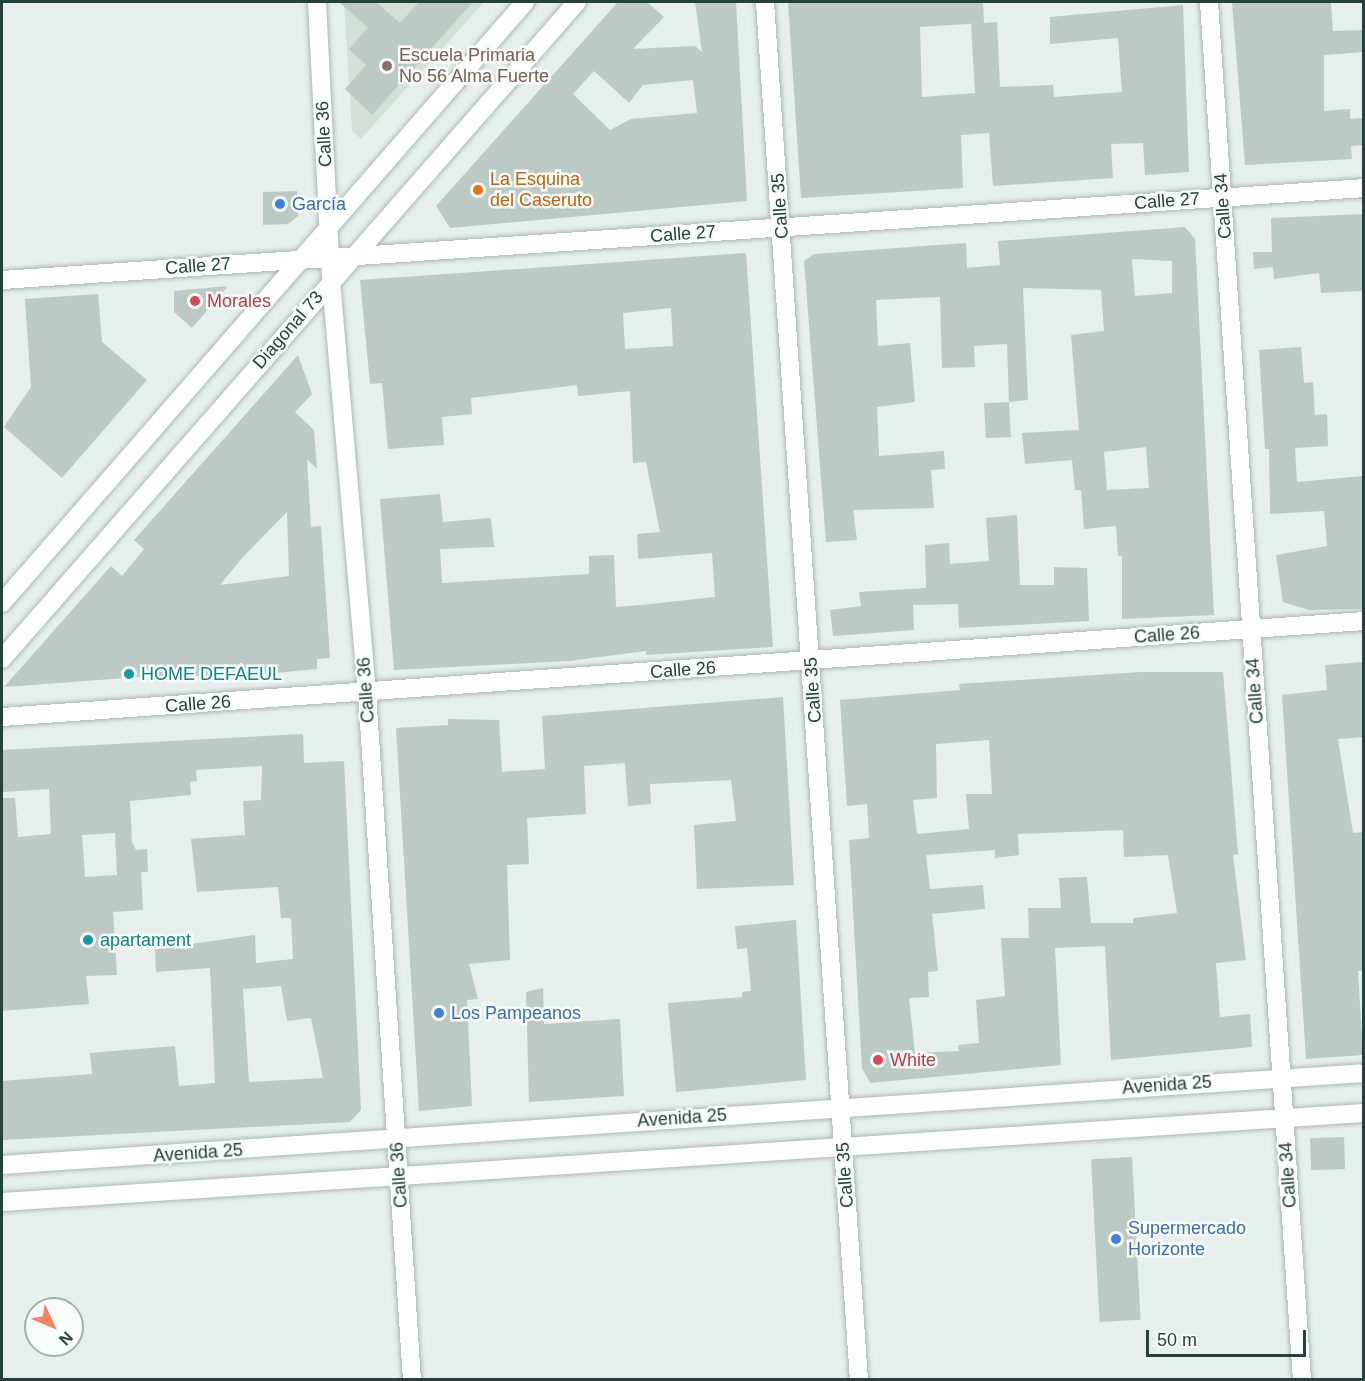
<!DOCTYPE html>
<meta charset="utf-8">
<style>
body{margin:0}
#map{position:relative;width:1365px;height:1381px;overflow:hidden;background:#e6efeb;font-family:Helvetica,sans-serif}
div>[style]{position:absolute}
.built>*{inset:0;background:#d4dfda}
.building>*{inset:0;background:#bbcac4;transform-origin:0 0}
.roads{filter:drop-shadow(0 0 2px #a8b8b2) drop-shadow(0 0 2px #a8b8b2)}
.street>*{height:18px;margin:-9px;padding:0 9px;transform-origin:9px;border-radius:9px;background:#fff}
.secondary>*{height:18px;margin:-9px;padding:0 9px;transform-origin:9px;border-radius:9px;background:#fff}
.dots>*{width:16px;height:16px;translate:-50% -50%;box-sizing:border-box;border:3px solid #f7fbf9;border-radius:50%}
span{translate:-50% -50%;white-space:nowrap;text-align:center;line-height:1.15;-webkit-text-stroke:5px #f7fbf9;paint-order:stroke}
.education-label{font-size:18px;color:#785e54}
.left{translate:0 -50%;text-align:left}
.street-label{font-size:18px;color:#24423a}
.food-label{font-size:18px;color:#c56008}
.shop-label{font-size:18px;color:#366cbe}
.health-label{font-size:18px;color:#be3a42}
.culture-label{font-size:18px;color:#0d838f}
.frame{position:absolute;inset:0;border:3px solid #24423a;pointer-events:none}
.north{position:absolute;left:24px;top:1297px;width:60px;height:60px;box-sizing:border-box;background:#f7fbf9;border:2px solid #a3b1ad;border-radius:50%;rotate:134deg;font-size:16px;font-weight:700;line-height:24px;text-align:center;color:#24423a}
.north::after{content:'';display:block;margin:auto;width:21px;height:27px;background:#f4845f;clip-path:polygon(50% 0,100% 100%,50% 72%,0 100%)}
.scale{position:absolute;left:1146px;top:1330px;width:160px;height:27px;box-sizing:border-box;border:3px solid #24423a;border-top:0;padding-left:8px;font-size:18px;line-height:21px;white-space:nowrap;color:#24423a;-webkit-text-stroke:4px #f7fbf9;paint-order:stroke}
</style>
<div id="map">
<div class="built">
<i style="clip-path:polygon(344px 2px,484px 2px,361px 139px,352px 131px)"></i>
</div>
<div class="building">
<i style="clip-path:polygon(339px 2px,376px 2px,400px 23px,419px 2px,473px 2px,372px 115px,345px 89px,366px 65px,349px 49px,368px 28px)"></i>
<i style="clip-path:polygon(evenodd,618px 2px,647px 2px,664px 17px,633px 49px,695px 46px,702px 52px,695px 2px,736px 2px,747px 201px,450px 228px,436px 206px,618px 2px,594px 71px,629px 103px,643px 85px,693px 80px,697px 113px,631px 119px,610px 130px,573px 94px,594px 71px)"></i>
<i style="clip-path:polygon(evenodd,788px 2px,983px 2px,984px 23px,997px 22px,1000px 87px,1053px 85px,1054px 97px,1122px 92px,1118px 38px,1050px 44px,1050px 17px,1183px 5px,1189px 172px,1145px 175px,1143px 143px,1111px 144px,1113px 178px,993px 186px,989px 133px,961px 135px,963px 188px,801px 198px,788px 2px,984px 23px,971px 24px,975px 93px,922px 97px,920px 27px,984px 23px)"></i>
<i style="clip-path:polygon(1232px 2px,1331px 2px,1333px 31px,1364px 30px,1364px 52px,1324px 55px,1324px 111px,1350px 109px,1350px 119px,1364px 118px,1364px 145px,1351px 146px,1352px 159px,1245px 165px)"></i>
<i style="clip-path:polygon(297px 191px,298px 216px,288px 224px,263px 225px,263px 192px)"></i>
<i style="clip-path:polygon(1364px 214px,1364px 291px,1321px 293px,1319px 273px,1274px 279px,1273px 267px,1254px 269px,1253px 252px,1272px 252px,1271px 218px)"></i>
<i style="clip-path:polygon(evenodd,1185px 227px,1195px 239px,1214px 615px,1122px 619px,1122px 556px,1118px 556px,1116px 526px,1084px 529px,1081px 490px,1075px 490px,1072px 460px,1025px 464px,1022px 433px,1079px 430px,1071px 335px,1104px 331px,1101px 290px,1023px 288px,1028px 400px,1009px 402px,1007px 344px,974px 346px,975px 367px,942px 368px,940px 297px,876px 300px,878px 346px,910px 343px,915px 402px,877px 407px,879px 456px,944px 451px,945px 469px,931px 470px,934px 508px,853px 510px,857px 540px,826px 542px,804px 261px,814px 254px,966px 243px,967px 268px,1000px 265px,998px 241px,1185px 227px,1132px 259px,1172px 261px,1172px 293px,1135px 296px,1132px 259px,1185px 227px,1146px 447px,1149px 488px,1107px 490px,1104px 452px,1146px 447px)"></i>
<i style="clip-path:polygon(evenodd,746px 253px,773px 647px,646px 655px,646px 651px,569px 661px,394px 670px,380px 499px,440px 494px,443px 522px,491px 518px,494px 547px,440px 549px,442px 583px,589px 574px,589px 556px,614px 555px,616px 607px,641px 605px,715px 597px,712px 553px,638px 559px,637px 534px,660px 532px,646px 462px,633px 463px,630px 391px,578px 396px,577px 385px,471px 398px,472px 414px,442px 417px,444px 445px,388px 449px,382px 383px,370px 384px,360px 280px,746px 253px,671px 308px,673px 346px,625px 349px,623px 313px,671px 308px)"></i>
<i style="clip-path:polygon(228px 286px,192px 328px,174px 312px,174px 291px)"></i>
<i style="clip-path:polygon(98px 294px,102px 342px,147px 380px,62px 478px,4px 427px,31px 387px,25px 299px)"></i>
<i style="clip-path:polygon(1301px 347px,1304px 383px,1313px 382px,1315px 415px,1327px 414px,1328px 446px,1295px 448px,1297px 482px,1364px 476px,1364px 609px,1309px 610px,1283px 602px,1276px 555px,1327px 546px,1324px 511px,1270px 514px,1269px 449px,1265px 449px,1259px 350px)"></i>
<i style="clip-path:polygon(evenodd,298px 355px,312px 394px,295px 412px,314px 430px,317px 469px,307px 459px,311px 527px,321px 526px,330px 658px,317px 659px,317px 669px,233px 677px,166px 675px,4px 687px,111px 566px,122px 576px,144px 549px,134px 540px,298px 355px,287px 512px,289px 576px,220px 585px,242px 558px,287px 512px)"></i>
<i style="left:1009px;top:402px;width:35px;height:25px;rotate:87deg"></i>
<i style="clip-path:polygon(1017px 515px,1020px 585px,1054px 585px,1054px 567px,1087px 568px,1089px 621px,959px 628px,958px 604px,913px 605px,914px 630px,833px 636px,830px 610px,861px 606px,859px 592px,926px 588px,925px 545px,949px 543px,950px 564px,989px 561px,986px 518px)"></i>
<i style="clip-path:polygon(1364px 662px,1364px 737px,1338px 739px,1353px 833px,1364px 832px,1364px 971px,1358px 971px,1363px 1055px,1306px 1059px,1282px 695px,1327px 690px,1325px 665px)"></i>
<i style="clip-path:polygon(evenodd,1141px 672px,1223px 672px,1238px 854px,1233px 855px,1246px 960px,1216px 963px,1220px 1017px,1250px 1014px,1252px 1047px,1111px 1060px,1105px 946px,1055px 948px,1061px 1065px,870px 1083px,862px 1068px,849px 840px,869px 838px,867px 804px,847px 806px,840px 700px,960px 690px,959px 684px,1141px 672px,989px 740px,992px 794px,966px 794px,969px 829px,917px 834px,913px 800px,937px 798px,936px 744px,989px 740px,1141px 672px,1123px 830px,1124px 857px,1168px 855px,1177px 913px,1133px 918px,1133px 923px,1091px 923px,1087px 877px,1059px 878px,1061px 908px,1028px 908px,1029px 938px,1001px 938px,1005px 996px,976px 1000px,979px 1043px,958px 1045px,959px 1051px,915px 1053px,909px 998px,929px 997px,928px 972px,938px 971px,932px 914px,985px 909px,983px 885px,930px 889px,926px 855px,995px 850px,995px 858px,1019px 855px,1018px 834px,1123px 830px)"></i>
<i style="clip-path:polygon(783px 697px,794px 885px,697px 889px,694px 825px,736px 821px,731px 780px,650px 784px,651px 804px,628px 806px,625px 763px,584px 766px,586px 814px,527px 818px,529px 864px,507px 865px,510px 960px,469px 964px,478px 999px,467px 1000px,472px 1106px,419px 1111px,396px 728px,448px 725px,448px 719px,499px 720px,502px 772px,545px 769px,542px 716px)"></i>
<i style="clip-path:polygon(evenodd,303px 734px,304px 763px,344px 761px,361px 1110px,350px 1122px,2px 1140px,2px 1081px,92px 1074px,90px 1053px,175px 1046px,179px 1086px,215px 1083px,210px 968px,156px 972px,155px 949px,255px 935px,256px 963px,293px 959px,291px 918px,281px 918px,278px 887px,197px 892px,191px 839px,245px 835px,243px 801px,261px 800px,262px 766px,196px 770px,197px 781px,190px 782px,191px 795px,130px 801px,132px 842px,136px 850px,147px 849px,148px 872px,141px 872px,143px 910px,113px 912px,117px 975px,86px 976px,89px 1004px,2px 1011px,2px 798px,15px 798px,18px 837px,51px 834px,49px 789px,2px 792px,2px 750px,303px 734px,115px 833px,117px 875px,85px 877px,82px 835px,115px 833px,303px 734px,281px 986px,287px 1021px,311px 1018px,323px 1078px,249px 1082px,243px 989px,281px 986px)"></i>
<i style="clip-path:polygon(796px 920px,806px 1080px,676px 1092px,668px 1003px,742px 997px,742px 992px,751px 991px,747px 948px,737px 949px,735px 926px)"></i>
<i style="clip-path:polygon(543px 988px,544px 1024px,620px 1019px,624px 1096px,529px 1102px,526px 992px)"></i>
<i style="left:1344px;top:1137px;width:32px;height:34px;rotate:88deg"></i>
<i style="left:1132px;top:1157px;width:163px;height:41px;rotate:87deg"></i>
</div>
<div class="roads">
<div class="street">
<i style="left:317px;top:2px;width:279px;rotate:87.1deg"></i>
<i style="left:331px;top:281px;width:413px;rotate:85deg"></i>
<i style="left:367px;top:692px;width:689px;rotate:86.26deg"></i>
<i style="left:765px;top:2px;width:1381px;rotate:86.1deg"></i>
<i style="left:1209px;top:2px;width:1381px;rotate:86.14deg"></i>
<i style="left:2px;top:280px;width:1365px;rotate:-3.86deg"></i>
<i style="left:2px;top:717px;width:1365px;rotate:-4.03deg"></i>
</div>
<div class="secondary">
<i style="left:2px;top:603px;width:797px;rotate:-48.97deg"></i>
<i style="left:2px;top:659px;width:873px;rotate:-48.81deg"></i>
<i style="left:2px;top:1165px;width:1365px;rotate:-3.86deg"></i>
<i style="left:2px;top:1202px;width:1365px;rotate:-3.74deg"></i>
</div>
</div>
<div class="dots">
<i style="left:387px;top:66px;background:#8d6e63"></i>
<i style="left:478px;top:190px;background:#e8710a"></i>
<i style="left:280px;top:204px;background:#3f7fe0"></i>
<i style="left:195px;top:301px;background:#e0444e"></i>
<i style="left:129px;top:674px;background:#0f9aa8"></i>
<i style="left:88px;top:940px;background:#0f9aa8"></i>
<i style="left:439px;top:1013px;background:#3f7fe0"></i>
<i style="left:878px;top:1060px;background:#e0444e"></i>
<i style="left:1116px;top:1239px;background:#3f7fe0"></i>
</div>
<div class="education-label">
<span class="left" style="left:399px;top:66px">Escuela Primaria<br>No 56 Alma Fuerte</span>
</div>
<div class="street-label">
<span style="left:324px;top:134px;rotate:-93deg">Calle 36</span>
<span style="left:1167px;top:201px;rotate:-4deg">Calle 27</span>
<span style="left:780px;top:206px;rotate:-94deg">Calle 35</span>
<span style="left:1223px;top:206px;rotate:-94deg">Calle 34</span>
<span style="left:683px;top:234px;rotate:-4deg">Calle 27</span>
<span style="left:198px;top:266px;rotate:-4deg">Calle 27</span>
<span style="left:288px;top:330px;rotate:-49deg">Diagonal 73</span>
<span style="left:1167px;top:635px;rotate:-4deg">Calle 26</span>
<span style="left:683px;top:670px;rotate:-4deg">Calle 26</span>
<span style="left:366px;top:690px;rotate:-94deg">Calle 36</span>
<span style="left:813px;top:690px;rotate:-94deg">Calle 35</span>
<span style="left:1255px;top:691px;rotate:-94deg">Calle 34</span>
<span style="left:198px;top:704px;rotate:-4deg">Calle 26</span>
<span style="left:1167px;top:1085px;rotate:-4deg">Avenida 25</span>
<span style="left:682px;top:1118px;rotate:-4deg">Avenida 25</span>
<span style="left:198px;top:1153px;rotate:-4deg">Avenida 25</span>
<span style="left:399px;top:1175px;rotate:-94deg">Calle 36</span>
<span style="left:845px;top:1175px;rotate:-94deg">Calle 35</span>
<span style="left:1288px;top:1175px;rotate:-94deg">Calle 34</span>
</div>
<div class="food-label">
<span class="left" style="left:490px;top:190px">La Esquina<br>del Caseruto</span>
</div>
<div class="shop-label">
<span class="left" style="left:292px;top:204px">García</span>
<span class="left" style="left:451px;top:1013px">Los Pampeanos</span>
<span class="left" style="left:1128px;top:1239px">Supermercado<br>Horizonte</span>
</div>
<div class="health-label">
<span class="left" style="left:207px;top:301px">Morales</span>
<span class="left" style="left:890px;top:1060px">White</span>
</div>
<div class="culture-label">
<span class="left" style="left:141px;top:674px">HOME DEFAEUL</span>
<span class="left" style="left:100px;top:940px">apartament</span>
</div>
<div class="frame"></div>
<div class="north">N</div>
<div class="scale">50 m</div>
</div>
